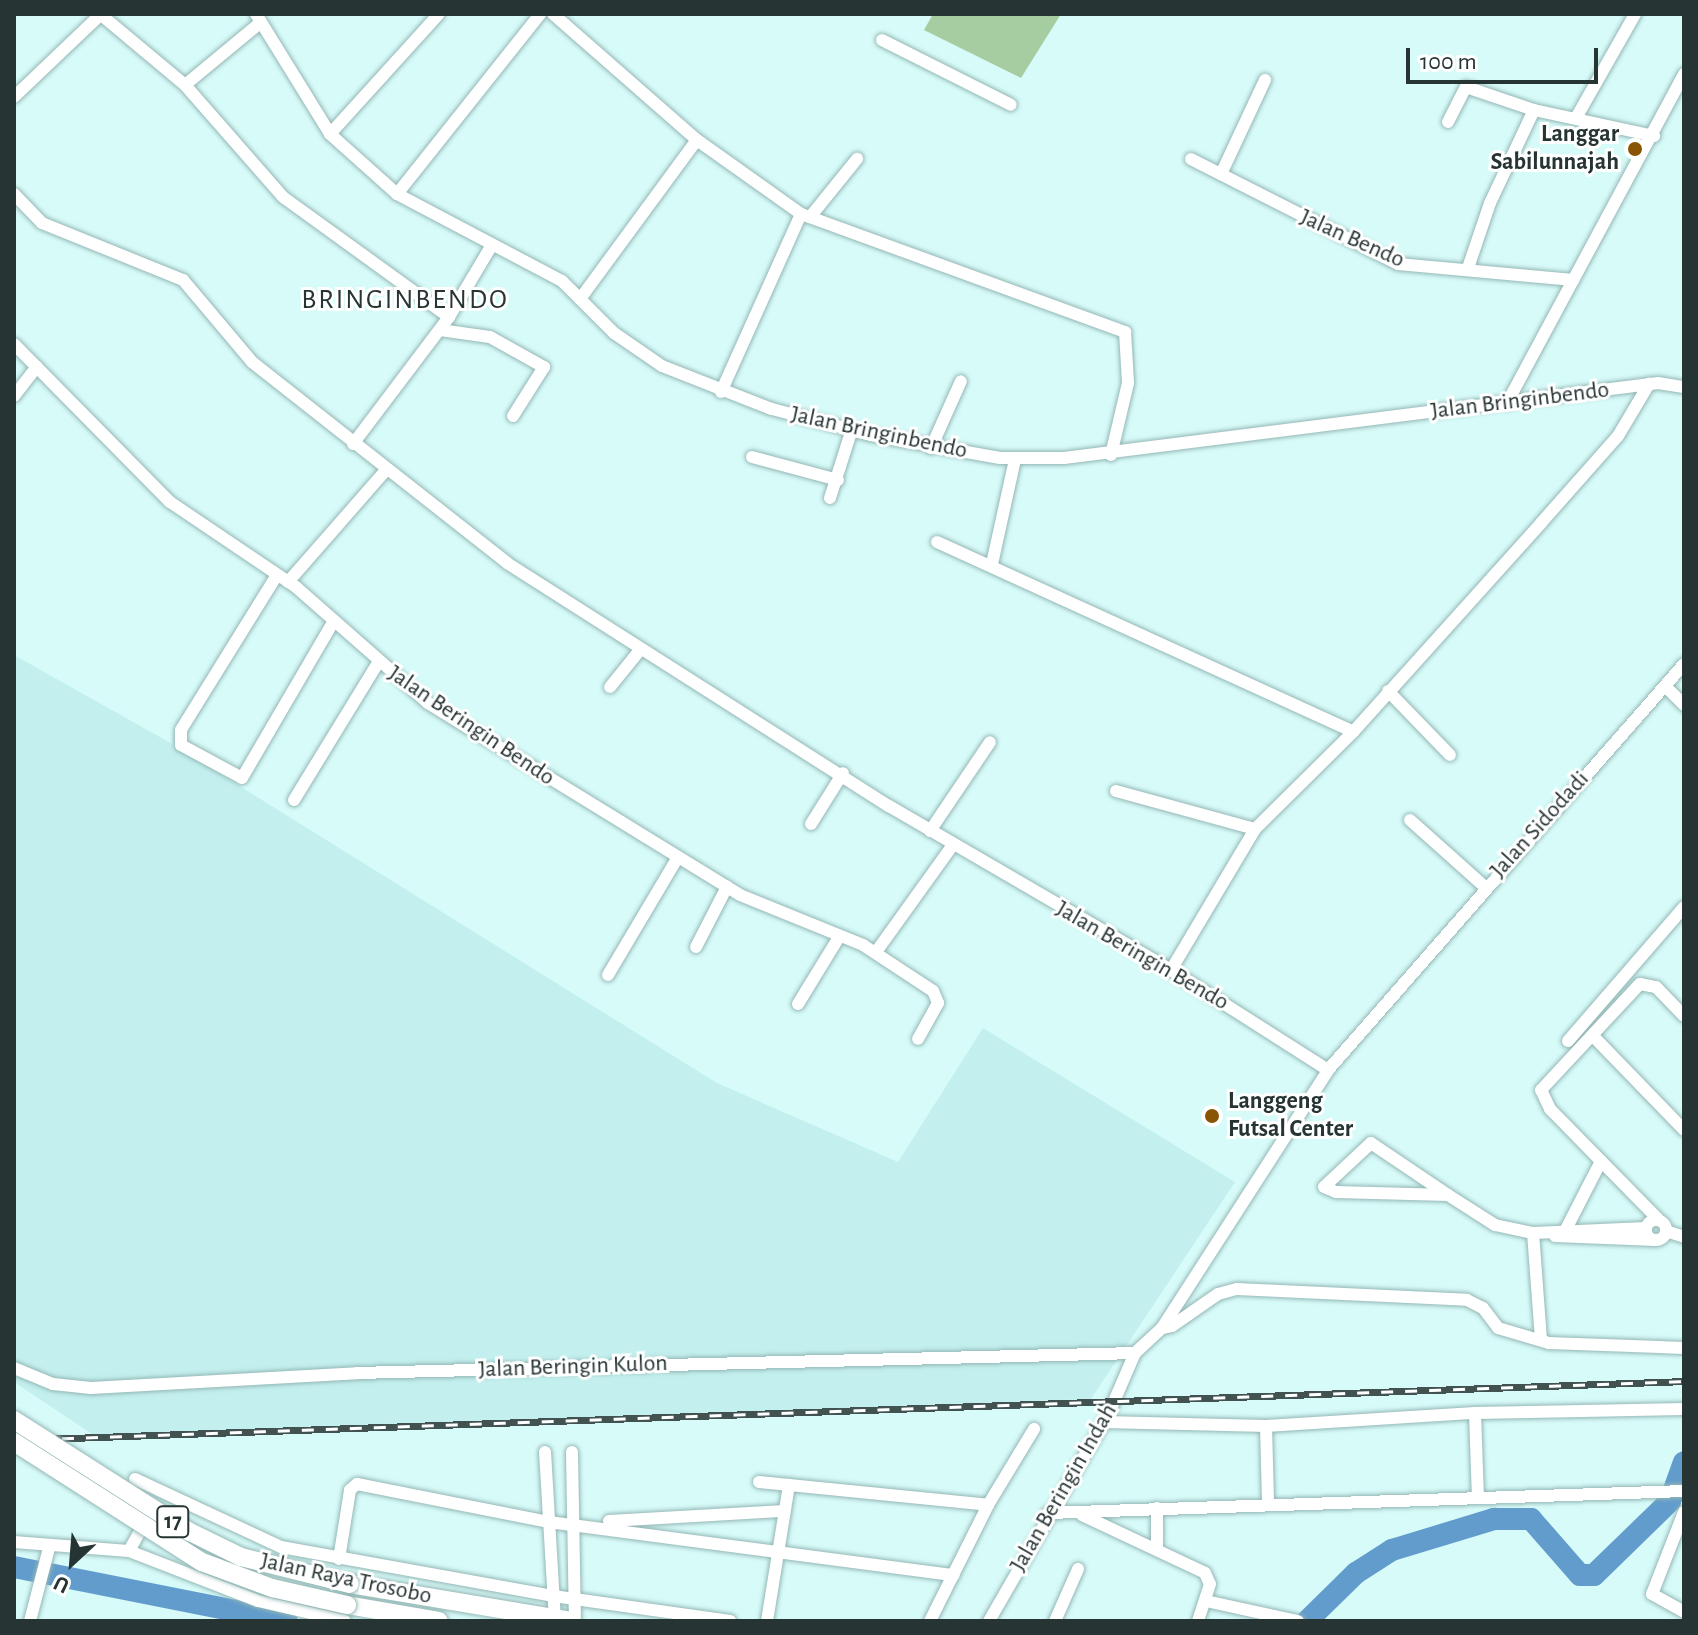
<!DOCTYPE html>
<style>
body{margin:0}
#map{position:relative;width:1698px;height:1635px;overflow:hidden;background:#d7fbf9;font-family:"Alegreya Sans",sans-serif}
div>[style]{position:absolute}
.built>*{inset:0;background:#c3f0ef}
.green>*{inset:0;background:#a6cca2}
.river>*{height:22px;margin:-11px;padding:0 11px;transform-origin:11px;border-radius:11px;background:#629ccc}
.roads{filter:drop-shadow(0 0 2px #94b7b5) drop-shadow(0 0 2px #94b7b5)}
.minor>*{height:12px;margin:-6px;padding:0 6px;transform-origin:6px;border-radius:6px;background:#fff}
.minor>.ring{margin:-6px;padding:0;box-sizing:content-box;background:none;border:12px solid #fff;border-radius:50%}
.highway>*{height:18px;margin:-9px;padding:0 9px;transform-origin:9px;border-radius:9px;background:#fff}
.rail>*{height:7px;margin-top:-3.5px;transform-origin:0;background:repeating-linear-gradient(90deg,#fff 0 12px,#415251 0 24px);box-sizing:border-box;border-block:2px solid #415251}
.bridges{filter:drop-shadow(0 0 2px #94b7b5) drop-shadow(0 0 2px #94b7b5)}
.highway-bridge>*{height:18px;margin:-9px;padding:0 9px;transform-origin:9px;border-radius:9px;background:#fff}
.dots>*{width:22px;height:22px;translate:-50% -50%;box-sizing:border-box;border:4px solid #fff;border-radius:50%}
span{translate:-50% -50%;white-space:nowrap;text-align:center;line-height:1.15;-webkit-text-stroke:6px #fff;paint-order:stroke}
.shield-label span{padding:2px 6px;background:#fff;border:2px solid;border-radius:6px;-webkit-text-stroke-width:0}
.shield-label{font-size:22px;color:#263433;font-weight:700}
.poi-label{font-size:24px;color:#263433;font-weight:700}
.right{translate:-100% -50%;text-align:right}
.left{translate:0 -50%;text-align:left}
.street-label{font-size:24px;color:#263433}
.quarter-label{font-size:28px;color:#263433;letter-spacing:2px}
.frame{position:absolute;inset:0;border:16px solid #263433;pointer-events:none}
.north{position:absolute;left:32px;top:1523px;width:80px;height:80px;-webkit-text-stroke:6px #fff;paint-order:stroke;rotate:206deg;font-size:22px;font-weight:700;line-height:32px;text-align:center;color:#263433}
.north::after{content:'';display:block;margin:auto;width:28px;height:36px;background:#263433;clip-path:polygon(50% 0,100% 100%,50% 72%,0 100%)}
.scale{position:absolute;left:1406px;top:48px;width:192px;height:36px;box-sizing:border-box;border:4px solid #263433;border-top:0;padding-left:10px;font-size:24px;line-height:28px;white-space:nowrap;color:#263433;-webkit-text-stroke:6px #fff;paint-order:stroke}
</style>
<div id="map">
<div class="built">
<i style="clip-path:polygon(14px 655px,167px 741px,717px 1083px,898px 1162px,983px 1028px,1235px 1182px,1091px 1399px,95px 1436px,14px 1382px)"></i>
</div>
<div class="green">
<i style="clip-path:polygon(933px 14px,1061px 14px,1021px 78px,924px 30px)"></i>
</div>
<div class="river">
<i style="left:14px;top:1567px;width:278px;rotate:11.2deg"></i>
<i style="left:1307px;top:1621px;width:69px;rotate:-44.4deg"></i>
<i style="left:1356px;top:1573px;width:43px;rotate:-32.6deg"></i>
<i style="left:1392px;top:1550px;width:107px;rotate:-16.9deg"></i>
<i style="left:1494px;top:1519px;width:37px"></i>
<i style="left:1531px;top:1519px;width:74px;rotate:48.8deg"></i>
<i style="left:1580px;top:1575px;width:14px"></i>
<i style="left:1594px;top:1575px;width:106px;rotate:-44.2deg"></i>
<i style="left:1670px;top:1501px;width:41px;rotate:-70.3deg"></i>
</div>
<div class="roads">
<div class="minor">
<i style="left:100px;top:14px;width:111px;rotate:39.9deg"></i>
<i style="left:185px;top:85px;width:149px;rotate:48.8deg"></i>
<i style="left:283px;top:197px;width:205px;rotate:35.9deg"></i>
<i style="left:256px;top:14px;width:141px;rotate:58.3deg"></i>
<i style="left:330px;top:134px;width:90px;rotate:41.8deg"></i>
<i style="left:397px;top:194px;width:187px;rotate:27.8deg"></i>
<i style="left:562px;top:281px;width:74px;rotate:45deg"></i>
<i style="left:614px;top:333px;width:58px;rotate:34.5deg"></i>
<i style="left:662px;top:366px;width:118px;rotate:21.4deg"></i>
<i style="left:772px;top:409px;width:102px;rotate:14.7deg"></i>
<i style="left:871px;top:435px;width:131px;rotate:10.1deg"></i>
<i style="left:1000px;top:458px;width:64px"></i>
<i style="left:1064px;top:458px;width:599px;rotate:-7.2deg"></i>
<i style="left:1658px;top:383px;width:26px;rotate:9deg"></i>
<i style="left:553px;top:14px;width:191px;rotate:41.2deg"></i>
<i style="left:697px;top:140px;width:128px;rotate:35.4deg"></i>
<i style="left:801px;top:214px;width:345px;rotate:20deg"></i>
<i style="left:1125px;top:332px;width:51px;rotate:86.6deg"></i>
<i style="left:1128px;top:383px;width:74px;rotate:103.3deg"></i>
<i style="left:882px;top:40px;width:144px;rotate:26.7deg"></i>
<i style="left:185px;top:85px;width:97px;rotate:-39.6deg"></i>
<i style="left:14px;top:97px;width:119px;rotate:-43.6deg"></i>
<i style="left:1576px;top:118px;width:120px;rotate:-60.4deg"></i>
<i style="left:1448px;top:122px;width:39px;rotate:-63deg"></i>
<i style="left:1466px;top:87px;width:72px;rotate:18.7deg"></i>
<i style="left:1534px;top:110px;width:123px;rotate:12.2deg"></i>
<i style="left:330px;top:134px;width:162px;rotate:-47.8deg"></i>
<i style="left:1191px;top:159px;width:232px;rotate:26.9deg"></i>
<i style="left:1398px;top:264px;width:176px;rotate:5.2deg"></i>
<i style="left:1221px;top:174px;width:104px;rotate:-64.9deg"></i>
<i style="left:14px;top:194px;width:40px;rotate:46deg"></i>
<i style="left:42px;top:223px;width:152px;rotate:22deg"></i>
<i style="left:183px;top:280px;width:107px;rotate:49.9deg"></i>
<i style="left:252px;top:362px;width:325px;rotate:38.2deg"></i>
<i style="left:507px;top:563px;width:453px;rotate:32.5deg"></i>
<i style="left:889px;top:806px;width:326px;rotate:30.2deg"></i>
<i style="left:1171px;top:970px;width:186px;rotate:32.5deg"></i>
<i style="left:397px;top:194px;width:230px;rotate:-51.5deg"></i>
<i style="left:810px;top:217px;width:75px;rotate:-51deg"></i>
<i style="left:1468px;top:268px;width:69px;rotate:-71.3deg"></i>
<i style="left:1490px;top:203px;width:103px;rotate:-64.7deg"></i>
<i style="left:580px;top:299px;width:197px;rotate:-53.7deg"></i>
<i style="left:440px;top:330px;width:50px;rotate:8deg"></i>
<i style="left:490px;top:337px;width:62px;rotate:29.1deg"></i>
<i style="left:544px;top:367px;width:58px;rotate:122.3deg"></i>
<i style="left:14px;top:344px;width:222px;rotate:45.4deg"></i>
<i style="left:170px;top:502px;width:152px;rotate:34deg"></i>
<i style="left:296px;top:587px;width:176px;rotate:41.3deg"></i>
<i style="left:428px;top:703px;width:366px;rotate:31.6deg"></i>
<i style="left:740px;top:895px;width:133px;rotate:22.1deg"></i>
<i style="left:863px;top:945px;width:84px;rotate:33.3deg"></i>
<i style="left:933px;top:991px;width:13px;rotate:67deg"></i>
<i style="left:938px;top:1003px;width:41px;rotate:119.1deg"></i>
<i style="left:721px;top:392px;width:195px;rotate:-65.8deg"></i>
<i style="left:14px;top:396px;width:37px;rotate:-52deg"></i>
<i style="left:1507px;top:403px;width:374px;rotate:-61.7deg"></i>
<i style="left:353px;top:444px;width:159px;rotate:-52.9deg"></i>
<i style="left:449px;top:317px;width:84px;rotate:-59.2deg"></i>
<i style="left:931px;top:448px;width:73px;rotate:-65.9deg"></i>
<i style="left:752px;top:457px;width:89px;rotate:15deg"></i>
<i style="left:830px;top:498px;width:72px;rotate:-72.3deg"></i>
<i style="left:937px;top:542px;width:457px;rotate:24.5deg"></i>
<i style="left:992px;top:564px;width:107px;rotate:-77.6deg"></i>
<i style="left:277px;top:575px;width:182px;rotate:121.8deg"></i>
<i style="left:181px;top:730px;width:15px;rotate:90deg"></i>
<i style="left:181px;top:745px;width:69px;rotate:28.4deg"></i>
<i style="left:242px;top:778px;width:181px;rotate:-59.7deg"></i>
<i style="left:288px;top:582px;width:149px;rotate:-48.8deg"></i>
<i style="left:1665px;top:686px;width:27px;rotate:45deg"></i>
<i style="left:610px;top:687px;width:48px;rotate:-51deg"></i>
<i style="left:1388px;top:691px;width:89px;rotate:45.9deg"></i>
<i style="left:1116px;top:791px;width:144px;rotate:15.3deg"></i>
<i style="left:294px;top:800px;width:161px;rotate:-58.5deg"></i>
<i style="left:1410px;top:820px;width:101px;rotate:41.8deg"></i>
<i style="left:811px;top:824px;width:60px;rotate:-57.9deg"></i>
<i style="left:930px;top:831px;width:107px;rotate:-56deg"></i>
<i style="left:696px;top:947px;width:68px;rotate:-62.7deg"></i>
<i style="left:876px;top:952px;width:132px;rotate:-54.3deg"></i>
<i style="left:1171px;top:970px;width:164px;rotate:-59.2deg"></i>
<i style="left:1255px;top:829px;width:138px;rotate:-44.7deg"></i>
<i style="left:1353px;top:732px;width:281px;rotate:-48deg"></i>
<i style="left:1541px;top:523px;width:116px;rotate:-48.5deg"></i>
<i style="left:1618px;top:436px;width:61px;rotate:-59.2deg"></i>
<i style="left:608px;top:975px;width:137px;rotate:-59.3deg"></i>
<i style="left:798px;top:1004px;width:79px;rotate:-58.5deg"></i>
<i style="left:1593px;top:1036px;width:131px;rotate:45.9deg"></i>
<i style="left:1568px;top:1041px;width:177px;rotate:-49.1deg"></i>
<i style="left:1601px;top:1161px;width:81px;rotate:45.5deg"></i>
<i style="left:1448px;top:1195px;width:93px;rotate:-146deg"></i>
<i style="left:1371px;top:1143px;width:64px;rotate:136.9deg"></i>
<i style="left:1324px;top:1187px;width:13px;rotate:23deg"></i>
<i style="left:1336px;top:1192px;width:112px;rotate:1.5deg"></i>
<i style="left:1448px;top:1195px;width:56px;rotate:32.6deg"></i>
<i style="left:1495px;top:1225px;width:39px;rotate:12deg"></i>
<i style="left:1533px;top:1233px;width:113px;rotate:-2.5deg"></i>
<i class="ring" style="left:1646px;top:1220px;width:8px;height:8px"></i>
<i style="left:1666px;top:1231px;width:19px;rotate:18deg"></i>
<i style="left:1533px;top:1233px;width:107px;rotate:85.7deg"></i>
<i style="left:1563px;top:1235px;width:83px;rotate:-62.8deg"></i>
<i style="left:1601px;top:1161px;width:73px;rotate:-134.4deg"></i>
<i style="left:1550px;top:1109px;width:21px;rotate:-115deg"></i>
<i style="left:1541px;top:1090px;width:145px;rotate:-47deg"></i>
<i style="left:1640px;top:984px;width:16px;rotate:11deg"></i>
<i style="left:1656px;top:987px;width:40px;rotate:46deg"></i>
<i style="left:1555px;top:1236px;width:100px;rotate:2.3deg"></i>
<i style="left:1162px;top:1328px;width:10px;rotate:-11deg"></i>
<i style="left:1172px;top:1326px;width:56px;rotate:-34.8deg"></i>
<i style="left:1218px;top:1294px;width:20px;rotate:-15deg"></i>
<i style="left:1237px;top:1289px;width:230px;rotate:2.7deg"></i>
<i style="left:1467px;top:1300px;width:18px;rotate:27deg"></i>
<i style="left:1483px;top:1308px;width:25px;rotate:53deg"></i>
<i style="left:1498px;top:1328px;width:53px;rotate:16.4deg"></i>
<i style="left:1549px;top:1343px;width:135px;rotate:2.1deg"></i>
<i style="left:14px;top:1368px;width:42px;rotate:22.3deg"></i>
<i style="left:53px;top:1384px;width:38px;rotate:6deg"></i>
<i style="left:91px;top:1388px;width:266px;rotate:-3.2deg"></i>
<i style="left:357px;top:1373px;width:778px;rotate:-1.47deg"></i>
<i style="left:1475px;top:1413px;width:84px;rotate:88deg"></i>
<i style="left:1104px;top:1422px;width:162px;rotate:1.4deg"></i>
<i style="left:1266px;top:1426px;width:209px;rotate:-3.6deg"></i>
<i style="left:1475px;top:1413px;width:209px;rotate:-1.1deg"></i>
<i style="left:1266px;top:1426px;width:77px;rotate:88.5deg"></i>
<i style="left:545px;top:1452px;width:167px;rotate:86.6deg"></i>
<i style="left:572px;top:1452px;width:169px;rotate:89deg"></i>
<i style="left:135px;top:1479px;width:161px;rotate:25deg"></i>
<i style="left:281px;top:1547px;width:276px;rotate:10.2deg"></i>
<i style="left:553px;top:1596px;width:179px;rotate:8deg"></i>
<i style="left:759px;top:1482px;width:230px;rotate:5.7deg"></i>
<i style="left:1684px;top:1512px;width:88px;rotate:111.3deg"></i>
<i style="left:1652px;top:1594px;width:37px;rotate:29deg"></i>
<i style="left:1048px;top:1513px;width:636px;rotate:-1.98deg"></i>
<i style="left:1082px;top:1515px;width:136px;rotate:25.2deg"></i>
<i style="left:1205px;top:1573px;width:12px;rotate:66deg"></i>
<i style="left:1210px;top:1584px;width:39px;rotate:108deg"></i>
<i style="left:609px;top:1521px;width:176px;rotate:-3.3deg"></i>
<i style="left:14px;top:1542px;width:115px;rotate:4.5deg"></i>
<i style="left:129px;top:1551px;width:138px;rotate:21.2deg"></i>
<i style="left:258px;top:1601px;width:89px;rotate:12.9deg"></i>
<i style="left:1157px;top:1547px;width:39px;rotate:-90deg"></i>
<i style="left:129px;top:1551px;width:37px;rotate:-61deg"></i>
<i style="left:339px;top:1559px;width:70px;rotate:-80.9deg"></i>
<i style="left:350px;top:1490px;width:9px;rotate:-41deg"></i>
<i style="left:357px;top:1484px;width:196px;rotate:11.2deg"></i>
<i style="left:549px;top:1522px;width:408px;rotate:7.5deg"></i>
<i style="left:1206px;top:1601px;width:94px;rotate:12.3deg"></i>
<i style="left:30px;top:1621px;width:75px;rotate:-75.4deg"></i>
<i style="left:767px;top:1621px;width:138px;rotate:-80.8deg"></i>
<i style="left:930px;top:1621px;width:130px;rotate:-63.4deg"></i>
<i style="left:988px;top:1505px;width:89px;rotate:-58.8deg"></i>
<i style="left:989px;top:1621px;width:240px;rotate:-60deg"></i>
<i style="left:1109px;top:1413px;width:65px;rotate:-66.6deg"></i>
<i style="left:1135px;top:1353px;width:37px;rotate:-43deg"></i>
<i style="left:1162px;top:1328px;width:307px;rotate:-57.2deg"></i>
<i style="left:1328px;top:1070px;width:540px;rotate:-48.75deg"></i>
<i style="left:1055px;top:1621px;width:57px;rotate:-66.1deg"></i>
</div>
<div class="highway">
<i style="left:350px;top:1584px;width:224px;rotate:9.5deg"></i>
<i style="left:347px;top:1605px;width:93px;rotate:9.9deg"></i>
</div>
</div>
<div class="rail">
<i style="left:14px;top:1440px;width:1671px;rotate:-2.02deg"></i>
</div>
<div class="bridges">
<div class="highway-bridge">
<i style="left:14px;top:1420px;width:209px;rotate:32.5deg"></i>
<i style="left:190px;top:1532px;width:57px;rotate:26.1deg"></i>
<i style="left:241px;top:1557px;width:112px;rotate:13.9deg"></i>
<i style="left:14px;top:1442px;width:223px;rotate:32.6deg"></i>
<i style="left:202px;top:1562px;width:75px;rotate:20.4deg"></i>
<i style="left:272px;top:1588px;width:77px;rotate:12.8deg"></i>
</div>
</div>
<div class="dots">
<i style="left:1635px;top:149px;background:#8a5405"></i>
<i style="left:1212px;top:1116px;background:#8a5405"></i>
</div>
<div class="shield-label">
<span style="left:173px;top:1522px">17</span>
</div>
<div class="poi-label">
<span class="right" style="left:1619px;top:149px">Langgar<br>Sabilunnajah</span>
<span class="left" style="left:1228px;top:1116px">Langgeng<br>Futsal Center</span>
</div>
<div class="street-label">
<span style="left:1352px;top:239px;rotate:24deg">Jalan Bendo</span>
<span style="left:1520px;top:401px;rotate:-7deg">Jalan Bringinbendo</span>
<span style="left:879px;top:433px;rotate:12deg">Jalan Bringinbendo</span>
<span style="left:471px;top:726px;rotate:34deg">Jalan Beringin Bendo</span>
<span style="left:1540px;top:825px;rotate:-48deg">Jalan Sidodadi</span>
<span style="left:1142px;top:956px;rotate:30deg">Jalan Beringin Bendo</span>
<span style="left:573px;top:1367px;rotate:-2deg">Jalan Beringin Kulon</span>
<span style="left:1064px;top:1488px;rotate:-60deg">Jalan Beringin Indah</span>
<span style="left:346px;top:1579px;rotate:12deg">Jalan Raya Trosobo</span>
</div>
<div class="quarter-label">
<span style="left:405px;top:300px">BRINGINBENDO</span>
</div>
<div class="frame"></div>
<div class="north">U</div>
<div class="scale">100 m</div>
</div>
